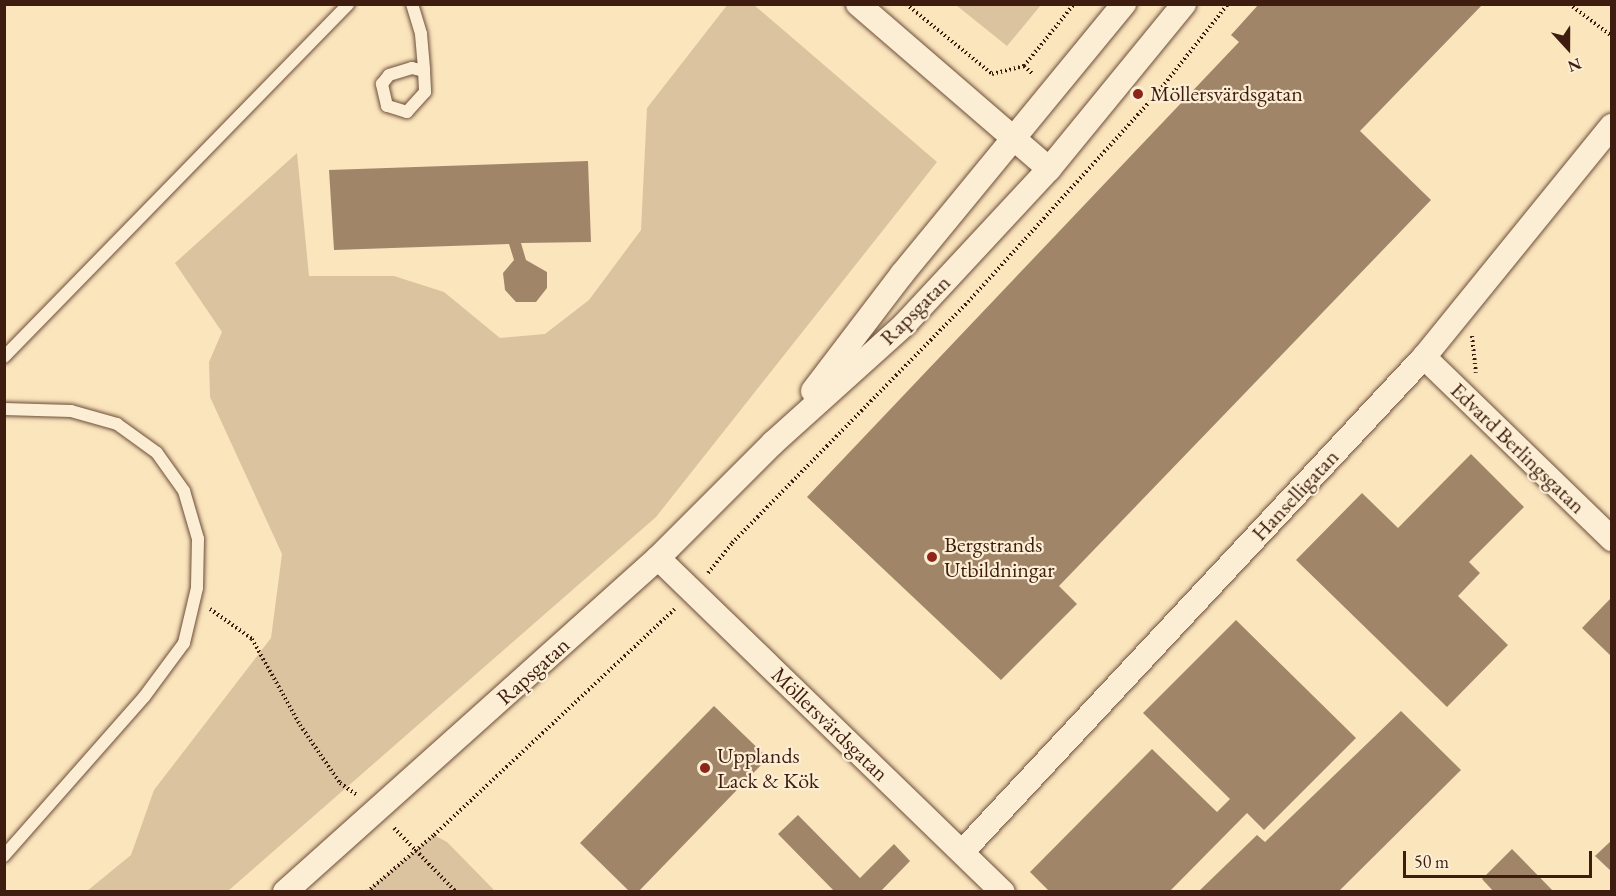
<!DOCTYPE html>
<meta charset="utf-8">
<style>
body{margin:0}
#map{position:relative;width:1616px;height:896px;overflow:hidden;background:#fbe5bd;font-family:"EB Garamond",serif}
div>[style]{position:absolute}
.green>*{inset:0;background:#dbc39f}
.building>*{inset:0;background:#a08569}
.path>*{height:4px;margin-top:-2px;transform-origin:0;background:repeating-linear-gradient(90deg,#3e1c0f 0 1.5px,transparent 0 4.5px)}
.roads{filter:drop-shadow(0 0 2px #6d4e3a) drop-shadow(0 0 2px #6d4e3a)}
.service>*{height:12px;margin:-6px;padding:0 6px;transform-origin:6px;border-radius:6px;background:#fceed4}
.minor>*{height:24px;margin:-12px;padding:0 12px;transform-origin:12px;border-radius:12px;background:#fceed4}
.dots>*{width:16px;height:16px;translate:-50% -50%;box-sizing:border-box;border:3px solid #fceed4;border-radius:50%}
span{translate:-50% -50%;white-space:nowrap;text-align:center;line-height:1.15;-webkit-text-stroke:4.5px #fceed4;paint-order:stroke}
.poi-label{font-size:22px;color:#3e1c0f}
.left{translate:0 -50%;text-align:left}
.street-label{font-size:22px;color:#3e1c0f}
.frame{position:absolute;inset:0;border:6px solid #3e1c0f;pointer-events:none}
.north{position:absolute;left:1538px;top:18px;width:60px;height:60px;-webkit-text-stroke:4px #fceed4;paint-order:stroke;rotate:159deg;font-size:16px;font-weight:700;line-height:24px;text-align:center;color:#3e1c0f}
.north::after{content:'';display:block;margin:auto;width:21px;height:27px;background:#3e1c0f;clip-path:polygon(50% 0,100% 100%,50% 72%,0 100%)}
.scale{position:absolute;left:1403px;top:851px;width:189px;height:27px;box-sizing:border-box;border:3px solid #3e1c0f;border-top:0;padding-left:8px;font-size:18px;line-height:21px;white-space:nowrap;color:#3e1c0f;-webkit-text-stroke:4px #fceed4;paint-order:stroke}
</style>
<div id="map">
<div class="green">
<i style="clip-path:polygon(728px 4px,754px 5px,937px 162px,656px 517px,228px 891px,87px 891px,131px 855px,154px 790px,271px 638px,282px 554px,210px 397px,209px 362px,222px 332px,175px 263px,297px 153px,309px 276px,394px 276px,444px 292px,500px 338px,545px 334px,589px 300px,641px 230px,647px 108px)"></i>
<i style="clip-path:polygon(956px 5px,1041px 5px,1007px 46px)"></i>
<i style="clip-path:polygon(434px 835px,447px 842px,495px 891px,367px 891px)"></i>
</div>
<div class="building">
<i style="clip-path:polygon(1259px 4px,1483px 4px,1360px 131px,1431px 200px,1059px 586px,1077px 604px,1001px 680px,807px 497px,1239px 42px,1231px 35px)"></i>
<i style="clip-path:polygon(588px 161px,591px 242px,521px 243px,526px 260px,547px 272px,547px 288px,536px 302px,516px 302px,505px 290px,503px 273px,514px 260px,509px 244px,334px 250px,329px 170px)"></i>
<i style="clip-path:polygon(1471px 454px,1524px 507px,1469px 562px,1480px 573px,1458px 596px,1508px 645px,1447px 707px,1296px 560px,1362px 493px,1398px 528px)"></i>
<i style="clip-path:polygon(1610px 599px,1612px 600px,1612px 657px,1582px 628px)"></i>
<i style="clip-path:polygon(1236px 620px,1356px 738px,1264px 830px,1247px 813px,1169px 892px,1050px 892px,1030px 872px,1152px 749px,1217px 812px,1230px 799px,1143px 713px)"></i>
<i style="clip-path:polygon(714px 706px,768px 758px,638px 892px,630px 892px,580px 843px)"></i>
<i style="clip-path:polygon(1401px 711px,1461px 770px,1338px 892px,1198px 892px,1257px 835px,1265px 842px)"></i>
<i style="clip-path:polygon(798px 815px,860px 878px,894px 844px,910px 861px,880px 892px,835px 892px,778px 834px)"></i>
<i style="clip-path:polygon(1612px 840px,1612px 872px,1595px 856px)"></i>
<i style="clip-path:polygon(1512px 849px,1554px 892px,1494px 892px,1482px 879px)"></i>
</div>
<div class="path">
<i style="left:906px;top:4px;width:111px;rotate:39.1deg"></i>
<i style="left:992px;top:74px;width:33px;rotate:-14deg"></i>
<i style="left:1024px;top:66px;width:80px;rotate:-51.1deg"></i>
<i style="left:1569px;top:4px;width:54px;rotate:36.7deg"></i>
<i style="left:1024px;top:66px;width:13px;rotate:42deg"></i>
<i style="left:1472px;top:336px;width:37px;rotate:84deg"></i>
<i style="left:708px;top:573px;width:38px;rotate:-51deg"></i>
<i style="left:732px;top:543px;width:337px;rotate:-45.6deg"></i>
<i style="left:968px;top:302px;width:285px;rotate:-47.8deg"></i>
<i style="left:1159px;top:91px;width:111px;rotate:-51.6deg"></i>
<i style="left:210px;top:609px;width:52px;rotate:35.5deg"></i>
<i style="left:252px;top:639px;width:98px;rotate:60.8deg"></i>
<i style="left:300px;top:725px;width:70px;rotate:55.4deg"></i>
<i style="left:340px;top:783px;width:21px;rotate:35deg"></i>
<i style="left:394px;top:828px;width:89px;rotate:45.9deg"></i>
<i style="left:367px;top:892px;width:88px;rotate:-40.4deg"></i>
<i style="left:434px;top:835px;width:330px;rotate:-43.2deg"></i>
</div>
<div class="roads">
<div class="service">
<i style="left:412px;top:4px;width:31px;rotate:73deg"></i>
<i style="left:421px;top:34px;width:37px;rotate:85deg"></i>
<i style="left:424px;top:71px;width:21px;rotate:87deg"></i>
<i style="left:425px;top:92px;width:27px;rotate:132deg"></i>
<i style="left:407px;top:112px;width:21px;rotate:-163deg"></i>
<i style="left:387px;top:106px;width:23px;rotate:-103deg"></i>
<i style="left:382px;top:84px;width:11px;rotate:-52deg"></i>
<i style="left:389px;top:75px;width:24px;rotate:-17deg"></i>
<i style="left:412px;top:68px;width:12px;rotate:14deg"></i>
<i style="left:4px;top:357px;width:493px;rotate:-45.7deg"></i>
<i style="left:4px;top:409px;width:67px;rotate:1.7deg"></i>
<i style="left:71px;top:411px;width:48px;rotate:15.8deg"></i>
<i style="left:117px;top:424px;width:49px;rotate:35.9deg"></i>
<i style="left:157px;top:453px;width:47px;rotate:54.6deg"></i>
<i style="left:184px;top:491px;width:50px;rotate:73.7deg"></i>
<i style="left:198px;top:539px;width:49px;rotate:91.2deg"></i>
<i style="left:197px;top:588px;width:57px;rotate:103.3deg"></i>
<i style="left:184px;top:643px;width:67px;rotate:126.5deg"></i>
<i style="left:144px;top:697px;width:212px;rotate:131.4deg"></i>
</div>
<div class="minor">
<i style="left:858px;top:4px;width:252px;rotate:40.8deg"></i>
<i style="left:1424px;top:357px;width:262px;rotate:44.1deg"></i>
<i style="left:813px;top:391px;width:147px;rotate:-52.7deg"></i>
<i style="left:902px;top:274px;width:350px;rotate:-50.6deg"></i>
<i style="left:658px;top:558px;width:480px;rotate:44.1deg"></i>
<i style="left:963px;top:851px;width:676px;rotate:-46.98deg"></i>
<i style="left:1424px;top:357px;width:298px;rotate:-50.9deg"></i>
<i style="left:285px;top:892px;width:501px;rotate:-41.84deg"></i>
<i style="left:658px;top:558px;width:163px;rotate:-45deg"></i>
<i style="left:773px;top:443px;width:178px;rotate:-42deg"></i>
<i style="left:905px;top:324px;width:212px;rotate:-47.1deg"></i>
<i style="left:1049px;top:169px;width:213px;rotate:-50.7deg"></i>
</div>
</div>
<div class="dots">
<i style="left:1138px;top:94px;background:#8f2418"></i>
<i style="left:932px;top:557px;background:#8f2418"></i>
<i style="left:705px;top:768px;background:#8f2418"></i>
</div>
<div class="poi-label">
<span class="left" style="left:1150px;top:94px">Möllersvärdsgatan</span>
<span class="left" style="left:944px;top:557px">Bergstrands<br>Utbildningar</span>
<span class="left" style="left:717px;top:768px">Upplands<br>Lack &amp; Kök</span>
</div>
<div class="street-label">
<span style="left:915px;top:310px;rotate:-45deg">Rapsgatan</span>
<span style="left:1518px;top:448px;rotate:44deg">Edvard Berlingsgatan</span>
<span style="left:1295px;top:495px;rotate:-47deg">Hanselligatan</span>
<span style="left:533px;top:671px;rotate:-42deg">Rapsgatan</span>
<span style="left:830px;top:724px;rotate:44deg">Möllersvärdsgatan</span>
</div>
<div class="frame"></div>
<div class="north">N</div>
<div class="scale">50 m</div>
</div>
